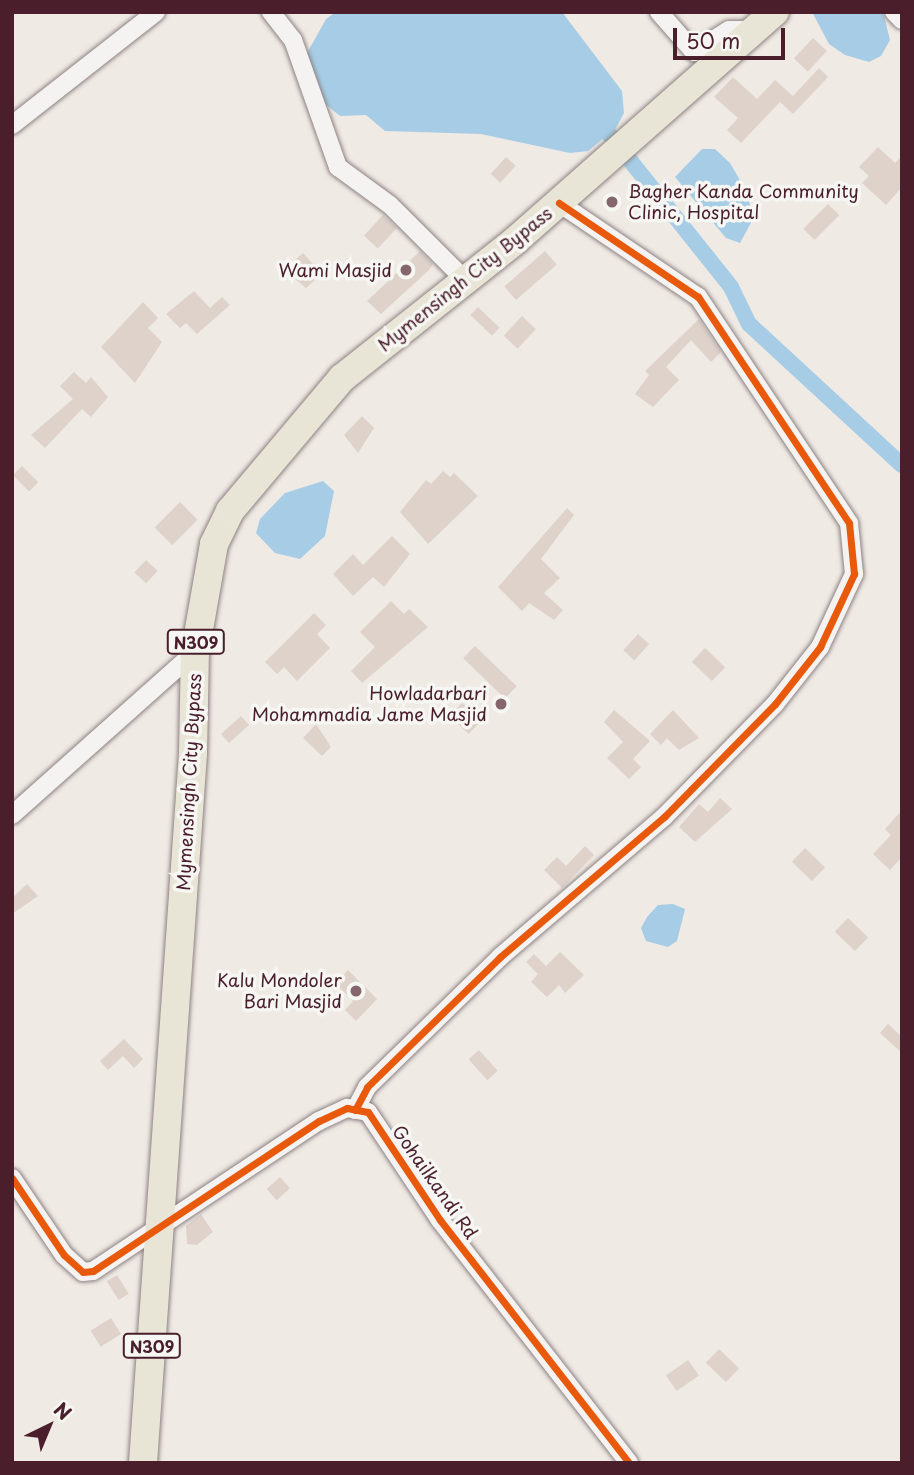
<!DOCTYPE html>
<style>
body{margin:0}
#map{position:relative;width:914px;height:1475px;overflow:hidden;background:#f0eae5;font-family:"Playpen Sans",sans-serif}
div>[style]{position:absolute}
.water>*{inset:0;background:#a6cde5}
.canal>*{height:16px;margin:-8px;padding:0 8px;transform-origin:8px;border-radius:8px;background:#a6cde5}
.building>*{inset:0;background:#ded2cb;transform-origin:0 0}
.roads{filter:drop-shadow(0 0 2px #8d8282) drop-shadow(0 0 2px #8d8282)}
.minor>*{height:18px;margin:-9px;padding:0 9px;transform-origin:9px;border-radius:9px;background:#f4f3f1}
.trunk>*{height:28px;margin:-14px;padding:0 14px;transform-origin:14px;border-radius:14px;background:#e8e5d7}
.cycleway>*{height:7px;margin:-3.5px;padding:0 3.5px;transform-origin:3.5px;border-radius:3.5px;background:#e8590c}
.dots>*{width:19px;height:19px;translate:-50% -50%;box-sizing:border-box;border:4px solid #f6f6f2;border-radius:50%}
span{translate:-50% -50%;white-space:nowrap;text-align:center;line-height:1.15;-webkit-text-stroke:7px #f6f6f2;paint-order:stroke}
.shield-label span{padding:2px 5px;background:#f6f6f2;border:2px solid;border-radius:5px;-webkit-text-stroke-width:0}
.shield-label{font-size:16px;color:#4a1f2b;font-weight:700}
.poi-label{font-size:18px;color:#4a1f2b}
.left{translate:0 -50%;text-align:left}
.right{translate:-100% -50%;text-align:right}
.street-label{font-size:18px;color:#4a1f2b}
.frame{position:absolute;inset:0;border:14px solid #4a1f2b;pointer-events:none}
.north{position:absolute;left:14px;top:1391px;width:70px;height:70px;-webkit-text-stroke:5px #f6f6f2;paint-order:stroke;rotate:43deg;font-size:19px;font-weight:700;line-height:28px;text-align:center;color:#4a1f2b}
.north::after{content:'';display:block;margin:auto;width:24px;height:32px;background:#4a1f2b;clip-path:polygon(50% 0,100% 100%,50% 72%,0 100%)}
.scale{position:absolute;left:673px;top:28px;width:112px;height:32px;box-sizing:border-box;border:4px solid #4a1f2b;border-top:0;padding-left:9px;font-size:21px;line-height:24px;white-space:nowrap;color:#4a1f2b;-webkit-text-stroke:5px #f6f6f2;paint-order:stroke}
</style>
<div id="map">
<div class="water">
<i style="clip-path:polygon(336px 12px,562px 12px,622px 91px,624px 113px,616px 128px,588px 151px,570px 153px,481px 134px,385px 131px,366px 115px,340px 116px,319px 99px,306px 55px,326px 19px)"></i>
<i style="clip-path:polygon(812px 12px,883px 12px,890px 40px,881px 56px,869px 62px,845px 55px,829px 44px)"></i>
<i style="clip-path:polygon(702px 149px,715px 149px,730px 163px,747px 192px,753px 219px,740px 243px,726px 238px,675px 177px)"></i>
<i style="clip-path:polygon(323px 481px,334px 491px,325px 536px,300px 559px,275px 553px,256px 533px,260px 519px,285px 493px)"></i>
<i style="clip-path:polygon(673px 904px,685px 909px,677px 941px,668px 947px,646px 941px,641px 928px,647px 917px,658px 905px)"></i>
</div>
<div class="canal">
<i style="left:597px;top:119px;width:215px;rotate:51.4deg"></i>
<i style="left:731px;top:287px;width:41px;rotate:64.1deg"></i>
<i style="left:749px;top:324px;width:208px;rotate:42.7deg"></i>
</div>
<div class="building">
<i style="left:813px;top:38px;width:19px;height:28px;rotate:43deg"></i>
<i style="clip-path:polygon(819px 68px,828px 77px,793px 114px,780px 102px,741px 143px,727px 130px,738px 118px,714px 97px,733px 77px,757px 99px,775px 80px,793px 96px)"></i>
<i style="clip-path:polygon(878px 147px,895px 163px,902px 156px,902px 187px,886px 205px,862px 183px,869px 176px,859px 167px)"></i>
<i style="left:506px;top:157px;width:13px;height:23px;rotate:42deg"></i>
<i style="left:828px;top:204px;width:16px;height:35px;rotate:45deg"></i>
<i style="left:383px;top:215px;width:19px;height:28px;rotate:43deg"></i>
<i style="clip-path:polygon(420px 251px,433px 264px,429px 270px,381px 314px,367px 301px)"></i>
<i style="left:545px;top:251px;width:18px;height:54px;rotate:49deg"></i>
<i style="clip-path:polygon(303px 253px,322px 274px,306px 288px,284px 270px)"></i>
<i style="clip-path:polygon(194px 291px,210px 308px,222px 297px,230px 305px,197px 334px,186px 323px,180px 328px,166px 314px)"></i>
<i style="clip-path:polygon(143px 302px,158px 318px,148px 328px,162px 342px,135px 383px,101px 347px)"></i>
<i style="left:478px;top:307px;width:30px;height:11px;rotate:44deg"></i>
<i style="left:522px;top:316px;width:19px;height:27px;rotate:43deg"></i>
<i style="clip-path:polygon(699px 319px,721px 352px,711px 362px,691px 340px,666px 367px,679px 380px,653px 407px,635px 394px,649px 375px,645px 371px)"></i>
<i style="clip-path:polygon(74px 372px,86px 383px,91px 377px,108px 397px,91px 417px,82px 409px,45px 448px,31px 435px,73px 399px,60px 386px)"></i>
<i style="clip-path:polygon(362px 416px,374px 428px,358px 453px,344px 435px)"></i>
<i style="left:22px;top:466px;width:23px;height:13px;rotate:45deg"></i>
<i style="clip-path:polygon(443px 471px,450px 477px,454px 473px,478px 496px,428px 544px,400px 512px,426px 480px,431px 484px)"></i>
<i style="left:180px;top:502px;width:25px;height:36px;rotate:45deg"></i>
<i style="clip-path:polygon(567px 508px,574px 515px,541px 559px,560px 578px,544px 593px,563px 610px,554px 620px,529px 603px,522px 611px,498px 587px)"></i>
<i style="clip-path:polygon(392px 536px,410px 554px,384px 587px,373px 577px,353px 596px,333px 574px,353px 554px,363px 565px)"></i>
<i style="left:146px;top:560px;width:16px;height:17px;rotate:43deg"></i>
<i style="clip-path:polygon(391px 601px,404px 614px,409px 609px,428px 627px,362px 683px,351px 671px,375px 647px,360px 632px)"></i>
<i style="clip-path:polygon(314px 613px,326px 625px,317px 634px,330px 648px,297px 681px,284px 667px,277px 674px,265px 662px)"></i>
<i style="left:638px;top:634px;width:15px;height:22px;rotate:42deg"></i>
<i style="left:475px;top:646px;width:58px;height:17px;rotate:44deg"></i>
<i style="left:705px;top:648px;width:28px;height:19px;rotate:44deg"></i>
<i style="left:462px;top:703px;width:26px;height:18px;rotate:43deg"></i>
<i style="clip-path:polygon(614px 710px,650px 741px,633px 759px,641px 767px,629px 779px,607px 758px,623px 742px,604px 722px)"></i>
<i style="clip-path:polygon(673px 710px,699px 738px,679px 750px,667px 738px,661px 745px,650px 734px)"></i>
<i style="left:241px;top:716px;width:12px;height:27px;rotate:48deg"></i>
<i style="clip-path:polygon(316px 724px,331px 747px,322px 756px,303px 738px)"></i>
<i style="clip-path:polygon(720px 798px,732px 809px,695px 842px,679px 827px,699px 804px,708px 812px)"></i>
<i style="clip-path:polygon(902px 810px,902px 857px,890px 870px,873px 854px,891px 835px,885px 829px)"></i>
<i style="clip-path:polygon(585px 846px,594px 855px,562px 888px,544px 870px,557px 857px,566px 866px)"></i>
<i style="left:805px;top:848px;width:28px;height:19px;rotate:44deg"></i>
<i style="clip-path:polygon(27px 884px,38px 896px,12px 914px,12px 898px)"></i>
<i style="left:848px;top:918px;width:28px;height:19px;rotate:44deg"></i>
<i style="clip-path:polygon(560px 952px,584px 975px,565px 993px,559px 985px,547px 997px,531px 982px,538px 974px,526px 962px,534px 954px,546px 966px)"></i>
<i style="clip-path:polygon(348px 970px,377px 999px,356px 1021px,345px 1010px,353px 1001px,335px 983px)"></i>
<i style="clip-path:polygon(888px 1024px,902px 1037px,902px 1053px,880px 1033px)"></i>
<i style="clip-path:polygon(124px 1039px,143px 1059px,134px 1068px,123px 1056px,108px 1070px,100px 1061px)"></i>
<i style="left:479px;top:1050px;width:28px;height:14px;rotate:48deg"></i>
<i style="left:280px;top:1177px;width:15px;height:18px;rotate:48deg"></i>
<i style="clip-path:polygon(201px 1214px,213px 1232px,197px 1245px,187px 1244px,186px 1226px)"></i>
<i style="left:117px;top:1275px;width:22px;height:12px;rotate:58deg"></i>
<i style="left:111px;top:1318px;width:19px;height:24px;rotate:58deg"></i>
<i style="left:719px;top:1349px;width:28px;height:19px;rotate:44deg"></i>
<i style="left:688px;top:1360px;width:19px;height:27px;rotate:55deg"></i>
</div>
<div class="roads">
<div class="minor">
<i style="left:271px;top:12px;width:36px;rotate:52deg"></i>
<i style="left:293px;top:40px;width:135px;rotate:70.5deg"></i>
<i style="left:338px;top:167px;width:64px;rotate:36.2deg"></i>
<i style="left:390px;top:205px;width:106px;rotate:45deg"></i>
<i style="left:659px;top:12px;width:53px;rotate:48.8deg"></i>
<i style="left:694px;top:52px;width:41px;rotate:-32.2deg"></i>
<i style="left:729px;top:30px;width:28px"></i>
<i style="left:894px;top:12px;width:11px;rotate:45deg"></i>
<i style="left:12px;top:125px;width:183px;rotate:-38.1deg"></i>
<i style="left:12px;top:815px;width:245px;rotate:-41.7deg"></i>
<i style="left:355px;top:1110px;width:26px;rotate:-62deg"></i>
<i style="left:367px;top:1087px;width:186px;rotate:-44.3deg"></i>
<i style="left:500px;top:957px;width:216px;rotate:-40.5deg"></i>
<i style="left:664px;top:817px;width:158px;rotate:-45.5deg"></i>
<i style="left:775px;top:704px;width:73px;rotate:-51.7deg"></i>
<i style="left:820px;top:647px;width:81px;rotate:-65deg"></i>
<i style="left:854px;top:574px;width:51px;rotate:-95.6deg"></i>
<i style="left:849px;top:523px;width:272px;rotate:-123.7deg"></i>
<i style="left:698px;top:297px;width:168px;rotate:-145.9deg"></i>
<i style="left:12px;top:1178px;width:93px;rotate:56deg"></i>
<i style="left:64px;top:1255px;width:25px;rotate:42deg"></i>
<i style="left:83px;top:1272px;width:10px;rotate:-6deg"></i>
<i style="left:93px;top:1271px;width:271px;rotate:-33.6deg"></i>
<i style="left:319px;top:1121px;width:31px;rotate:-25deg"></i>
<i style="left:347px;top:1108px;width:21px;rotate:11deg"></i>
<i style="left:368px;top:1112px;width:130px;rotate:56.3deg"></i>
<i style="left:440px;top:1220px;width:308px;rotate:52.1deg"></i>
</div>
<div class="trunk">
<i style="left:143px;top:1463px;width:711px;rotate:-85.97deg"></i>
<i style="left:193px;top:754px;width:102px;rotate:-88.9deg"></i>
<i style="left:195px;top:652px;width:110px;rotate:-80deg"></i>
<i style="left:214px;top:544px;width:37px;rotate:-64deg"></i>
<i style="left:230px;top:511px;width:174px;rotate:-49.9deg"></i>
<i style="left:342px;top:378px;width:222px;rotate:-38.4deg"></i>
<i style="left:516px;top:240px;width:345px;rotate:-41.4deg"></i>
</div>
</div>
<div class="cycleway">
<i style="left:355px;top:1110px;width:26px;rotate:-62deg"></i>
<i style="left:367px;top:1087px;width:186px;rotate:-44.3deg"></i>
<i style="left:500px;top:957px;width:216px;rotate:-40.5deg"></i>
<i style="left:664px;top:817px;width:158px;rotate:-45.5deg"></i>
<i style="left:775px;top:704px;width:73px;rotate:-51.7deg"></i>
<i style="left:820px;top:647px;width:81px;rotate:-65deg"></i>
<i style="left:854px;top:574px;width:51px;rotate:-95.6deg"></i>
<i style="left:849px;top:523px;width:272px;rotate:-123.7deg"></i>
<i style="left:698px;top:297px;width:168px;rotate:-145.9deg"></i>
<i style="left:12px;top:1178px;width:93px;rotate:56deg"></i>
<i style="left:64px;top:1255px;width:25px;rotate:42deg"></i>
<i style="left:83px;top:1272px;width:10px;rotate:-6deg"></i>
<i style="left:93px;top:1271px;width:271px;rotate:-33.6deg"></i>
<i style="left:319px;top:1121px;width:31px;rotate:-25deg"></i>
<i style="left:347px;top:1108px;width:21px;rotate:11deg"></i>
<i style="left:368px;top:1112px;width:130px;rotate:56.3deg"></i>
<i style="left:440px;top:1220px;width:308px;rotate:52.1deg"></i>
</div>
<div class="dots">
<i style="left:612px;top:202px;background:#84666c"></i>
<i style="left:406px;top:270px;background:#84666c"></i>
<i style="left:501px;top:704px;background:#84666c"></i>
<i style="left:356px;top:991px;background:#84666c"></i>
</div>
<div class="shield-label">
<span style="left:196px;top:642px">N309</span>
<span style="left:152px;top:1346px">N309</span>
</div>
<div class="poi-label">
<span class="left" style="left:628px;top:202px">Bagher Kanda Community<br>Clinic, Hospital</span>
<span class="right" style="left:392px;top:270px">Wami Masjid</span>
<span class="right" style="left:487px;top:704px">Howladarbari<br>Mohammadia Jame Masjid</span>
<span class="right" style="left:342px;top:991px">Kalu Mondoler<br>Bari Masjid</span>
</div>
<div class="street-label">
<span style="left:465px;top:279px;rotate:-39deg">Mymensingh City Bypass</span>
<span style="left:189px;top:782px;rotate:-87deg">Mymensingh City Bypass</span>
<span style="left:435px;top:1182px;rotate:55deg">Gohailkandi Rd</span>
</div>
<div class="frame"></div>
<div class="north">N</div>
<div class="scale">50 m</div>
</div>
